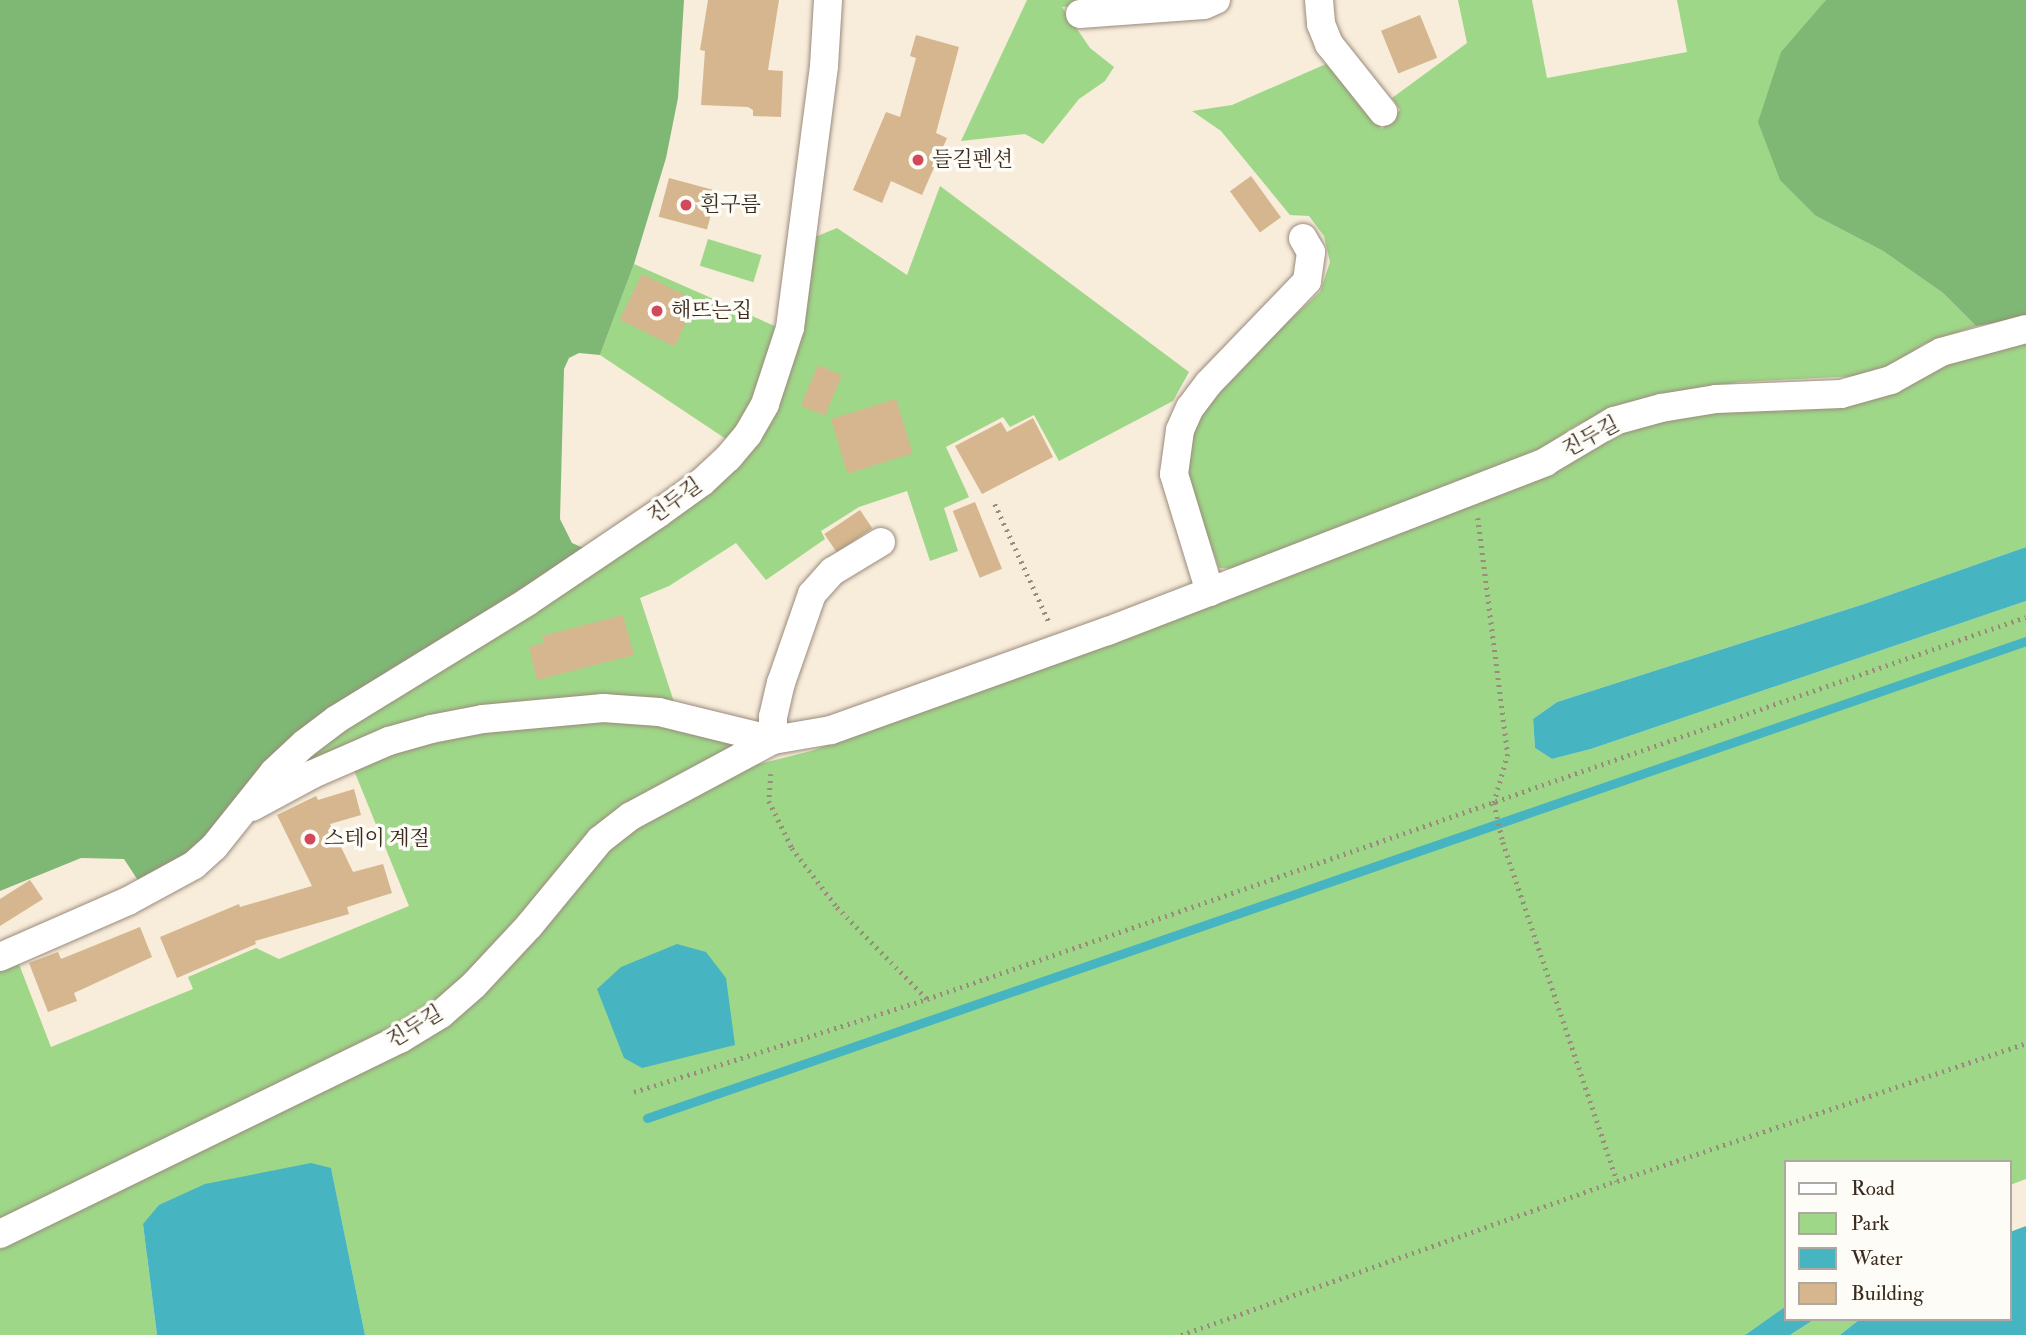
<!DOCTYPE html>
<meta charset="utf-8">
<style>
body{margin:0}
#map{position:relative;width:2026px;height:1335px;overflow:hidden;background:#f8ecdb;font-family:"IM FELL Double Pica","Noto Serif KR",serif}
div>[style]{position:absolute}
.green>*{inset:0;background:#9fd789;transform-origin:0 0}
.forest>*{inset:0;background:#7fb875}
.water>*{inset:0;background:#46b4c1}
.stream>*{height:9px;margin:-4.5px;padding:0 4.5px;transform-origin:4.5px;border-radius:4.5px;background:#46b4c1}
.building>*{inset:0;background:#d5b68e;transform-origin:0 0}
.path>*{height:4.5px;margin-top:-2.25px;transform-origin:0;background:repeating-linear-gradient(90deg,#9a8b7c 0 2px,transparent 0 7px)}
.roads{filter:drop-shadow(0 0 2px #9a8b7c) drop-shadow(0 0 2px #9a8b7c)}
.minor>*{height:28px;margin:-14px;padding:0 14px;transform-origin:14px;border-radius:14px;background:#fff}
.dots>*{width:19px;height:19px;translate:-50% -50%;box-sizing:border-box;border:4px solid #fdfcf7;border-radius:50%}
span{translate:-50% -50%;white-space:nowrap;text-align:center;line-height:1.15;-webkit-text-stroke:7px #fdfcf7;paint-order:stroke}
.poi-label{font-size:21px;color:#3b2a1e}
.left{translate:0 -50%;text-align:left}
.street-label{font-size:21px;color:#3b2a1e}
.legend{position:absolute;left:1784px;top:1160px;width:228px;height:161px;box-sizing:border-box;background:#fdfcf7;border:2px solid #afa8a0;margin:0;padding:9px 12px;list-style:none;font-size:21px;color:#3b2a1e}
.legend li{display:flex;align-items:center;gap:14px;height:35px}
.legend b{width:35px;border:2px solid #afa8a0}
</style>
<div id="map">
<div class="green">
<i style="clip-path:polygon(1027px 0,1149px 0,1062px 7px,1090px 48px,1114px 67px,1105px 81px,1079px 99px,1043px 144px,1025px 134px,961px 141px)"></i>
<i style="clip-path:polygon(1458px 0,1532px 0,1547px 78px,1687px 52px,1677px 0,1826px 0,1817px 13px,1816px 216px,1883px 251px,1943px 293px,1976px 326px,1924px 344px,1894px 365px,1859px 376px,1739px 382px,1617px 407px,1575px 426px,1538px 452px,1238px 569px,1219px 568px,1184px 473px,1198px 411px,1219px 385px,1320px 292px,1330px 262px,1324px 236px,1309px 216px,1290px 215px,1221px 131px,1192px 111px,1232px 105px,1326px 64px,1382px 129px,1400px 110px,1392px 98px,1467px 43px)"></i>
<i style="clip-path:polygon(940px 186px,1189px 372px,1173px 401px,1059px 461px,1034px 415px,1010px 427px,1003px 417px,946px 447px,969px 497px,944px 508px,958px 551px,930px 561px,907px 491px,859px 507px,821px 531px,825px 539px,766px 580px,736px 543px,669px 586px,640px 598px,675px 705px,590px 701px,283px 776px,320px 744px,728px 475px,815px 237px,837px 228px,907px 275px)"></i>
<i style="left:708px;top:239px;width:56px;height:28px;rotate:17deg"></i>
<i style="clip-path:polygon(634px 264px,777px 327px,762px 382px,729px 441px,600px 355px)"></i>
<i style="clip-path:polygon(2026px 339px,2026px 547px,1864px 604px,1557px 702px,1533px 719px,1535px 748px,1552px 759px,1591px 749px,2026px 601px,2026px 1179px,2010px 1185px,2010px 1162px,1786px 1162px,1786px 1306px,1745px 1335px,365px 1335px,331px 1169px,143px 1224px,157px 1335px,0 1335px,0 1241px,424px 1033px,625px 831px,727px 772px,811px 751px,950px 701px,1613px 434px,1668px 417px,1937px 364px)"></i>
<i style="clip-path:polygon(602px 716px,725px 734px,736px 746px,633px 808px,447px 1001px,0 1227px,0 968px,17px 959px,51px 1047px,193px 989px,188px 977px,256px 948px,279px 959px,409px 906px,351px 763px,415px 740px)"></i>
<i style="clip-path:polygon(1815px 1319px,1860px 1319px,1840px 1335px,1790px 1335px)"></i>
</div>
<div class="forest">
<i style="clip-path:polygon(0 0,684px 0,678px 98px,666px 158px,634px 264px,600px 355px,579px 353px,569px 358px,564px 369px,560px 519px,572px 543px,581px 547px,592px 545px,426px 652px,193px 851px,141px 885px,124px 859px,81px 858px,0 891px)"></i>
<i style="clip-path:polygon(1826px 0,2026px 0,2026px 318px,1976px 326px,1943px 293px,1883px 251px,1816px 216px,1780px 180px,1758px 122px,1781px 52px)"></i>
</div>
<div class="water">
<i style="clip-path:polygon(2026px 547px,2026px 601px,1591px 749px,1552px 759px,1535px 748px,1533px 719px,1557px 702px,1864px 604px)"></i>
<i style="clip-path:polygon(677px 944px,706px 952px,726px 978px,735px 1045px,642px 1068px,624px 1058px,597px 989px,621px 967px)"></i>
<i style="clip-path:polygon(311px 1163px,331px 1168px,365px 1335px,157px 1335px,143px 1224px,159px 1205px,205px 1184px)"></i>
<i style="clip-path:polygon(2026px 1226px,2026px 1335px,1840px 1335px,1860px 1319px,2010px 1319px,2010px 1232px)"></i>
<i style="clip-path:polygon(1786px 1306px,1786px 1319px,1815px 1319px,1790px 1335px,1745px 1335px)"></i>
</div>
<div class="stream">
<i style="left:647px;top:1118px;width:1459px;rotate:-19.08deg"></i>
</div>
<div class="building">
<i style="clip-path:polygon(708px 0,779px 0,768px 70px,783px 71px,781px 117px,753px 116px,753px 110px,748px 107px,701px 105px,705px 51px,700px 50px)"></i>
<i style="left:1420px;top:15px;width:46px;height:42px;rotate:68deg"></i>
<i style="clip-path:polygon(916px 35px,959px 47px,936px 133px,947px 138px,922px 195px,891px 181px,882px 203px,853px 190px,886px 112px,900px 117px,916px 58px,910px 56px)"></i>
<i style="left:1251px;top:176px;width:51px;height:26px;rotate:54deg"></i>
<i style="left:669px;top:178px;width:50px;height:40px;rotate:15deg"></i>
<i style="left:642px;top:274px;width:61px;height:51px;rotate:26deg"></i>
<i style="left:818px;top:365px;width:26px;height:44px;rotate:23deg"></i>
<i style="left:896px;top:399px;width:57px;height:68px;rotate:73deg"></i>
<i style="clip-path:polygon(1033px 418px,1053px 457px,982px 494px,955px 446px,1001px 422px,1007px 432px)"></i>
<i style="left:975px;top:502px;width:72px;height:24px;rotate:68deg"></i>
<i style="left:860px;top:510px;width:22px;height:43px;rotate:56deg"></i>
<i style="clip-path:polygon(623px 615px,634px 655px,537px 680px,529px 647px,544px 643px,542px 636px)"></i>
<i style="clip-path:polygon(354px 789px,361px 815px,330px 824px,353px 872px,383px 864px,392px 893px,347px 907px,349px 914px,255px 941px,256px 944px,177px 978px,160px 937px,239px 904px,240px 907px,312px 886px,277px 815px,316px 796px,318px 800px)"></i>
<i style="clip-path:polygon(30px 880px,43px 899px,0 926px,0 899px)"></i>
<i style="clip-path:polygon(140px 927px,152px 957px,74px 993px,77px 1001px,48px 1012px,29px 963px,58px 952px,61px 959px)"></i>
</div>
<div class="path">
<i style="left:995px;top:504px;width:132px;rotate:65.4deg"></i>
<i style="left:1478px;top:518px;width:238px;rotate:82.8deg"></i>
<i style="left:1508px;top:754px;width:51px;rotate:105.9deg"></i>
<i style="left:1494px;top:803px;width:40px;rotate:77deg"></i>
<i style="left:1503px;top:842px;width:358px;rotate:71.4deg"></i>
<i style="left:771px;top:774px;width:27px;rotate:94deg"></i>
<i style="left:769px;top:801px;width:52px;rotate:63.9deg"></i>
<i style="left:792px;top:848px;width:74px;rotate:52.7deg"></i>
<i style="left:837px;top:907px;width:129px;rotate:45.6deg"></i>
<i style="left:634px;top:1092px;width:307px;rotate:-17.6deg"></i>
<i style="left:927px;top:999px;width:1163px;rotate:-19.17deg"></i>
<i style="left:1181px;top:1335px;width:462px;rotate:-19.5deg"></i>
<i style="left:1617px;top:1181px;width:432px;rotate:-18.6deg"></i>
</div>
<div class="roads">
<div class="minor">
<i style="left:1319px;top:0;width:24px;rotate:85deg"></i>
<i style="left:1321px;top:24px;width:22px;rotate:68deg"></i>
<i style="left:1329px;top:44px;width:87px;rotate:51.5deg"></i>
<i style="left:1080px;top:14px;width:124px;rotate:-4.2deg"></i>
<i style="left:1204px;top:5px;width:13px;rotate:-23deg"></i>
<i style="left:1210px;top:592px;width:123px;rotate:-107deg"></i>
<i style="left:1174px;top:474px;width:44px;rotate:-82.2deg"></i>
<i style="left:1180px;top:430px;width:24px;rotate:-66deg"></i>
<i style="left:1190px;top:408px;width:31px;rotate:-53deg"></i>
<i style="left:1209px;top:383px;width:141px;rotate:-46.1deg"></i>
<i style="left:1307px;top:281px;width:29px;rotate:-82deg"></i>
<i style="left:1311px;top:252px;width:16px;rotate:-120deg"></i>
<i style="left:252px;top:807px;width:69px;rotate:-28.4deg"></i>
<i style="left:313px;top:774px;width:83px;rotate:-23.5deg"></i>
<i style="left:389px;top:741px;width:44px;rotate:-15.9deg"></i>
<i style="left:431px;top:729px;width:53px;rotate:-10.9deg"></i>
<i style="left:483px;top:719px;width:121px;rotate:-5.2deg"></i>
<i style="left:603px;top:708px;width:56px;rotate:4.1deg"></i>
<i style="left:659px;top:712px;width:117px;rotate:13.8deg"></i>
<i style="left:773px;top:740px;width:23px;rotate:-90deg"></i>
<i style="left:773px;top:717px;width:35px;rotate:-77deg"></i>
<i style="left:781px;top:683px;width:94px;rotate:-70.8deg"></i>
<i style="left:812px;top:594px;width:31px;rotate:-48deg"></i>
<i style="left:833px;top:571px;width:56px;rotate:-31.1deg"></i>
<i style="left:0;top:957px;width:140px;rotate:-23.6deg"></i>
<i style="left:128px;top:901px;width:75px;rotate:-28.6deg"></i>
<i style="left:194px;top:865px;width:27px;rotate:-42deg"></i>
<i style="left:214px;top:847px;width:96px;rotate:-51.3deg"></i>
<i style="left:274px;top:772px;width:41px;rotate:-43deg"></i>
<i style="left:304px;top:744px;width:41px;rotate:-37.1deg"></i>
<i style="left:337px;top:719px;width:223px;rotate:-31.6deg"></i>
<i style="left:527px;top:602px;width:159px;rotate:-34deg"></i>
<i style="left:659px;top:513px;width:53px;rotate:-35.8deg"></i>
<i style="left:702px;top:482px;width:35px;rotate:-43deg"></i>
<i style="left:728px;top:458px;width:31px;rotate:-50deg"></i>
<i style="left:748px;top:434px;width:34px;rotate:-60deg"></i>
<i style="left:765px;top:404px;width:80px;rotate:-71.8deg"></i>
<i style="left:790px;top:328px;width:264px;rotate:-82.6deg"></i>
<i style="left:824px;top:66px;width:66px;rotate:-86.5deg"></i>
<i style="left:0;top:1234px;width:445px;rotate:-26deg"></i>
<i style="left:400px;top:1039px;width:48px;rotate:-31.4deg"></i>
<i style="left:441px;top:1014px;width:44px;rotate:-41.3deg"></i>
<i style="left:474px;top:985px;width:81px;rotate:-47deg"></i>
<i style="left:529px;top:926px;width:112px;rotate:-50.5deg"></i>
<i style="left:600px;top:840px;width:39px;rotate:-38deg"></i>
<i style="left:631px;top:816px;width:161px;rotate:-28.2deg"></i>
<i style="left:773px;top:740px;width:59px;rotate:-9.8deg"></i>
<i style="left:831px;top:730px;width:294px;rotate:-19.7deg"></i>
<i style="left:1108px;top:631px;width:469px;rotate:-21.1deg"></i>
<i style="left:1545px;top:462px;width:80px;rotate:-30.7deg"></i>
<i style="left:1614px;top:421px;width:49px;rotate:-15.5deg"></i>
<i style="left:1661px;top:408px;width:56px;rotate:-9.3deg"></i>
<i style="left:1716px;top:399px;width:125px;rotate:-2.3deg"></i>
<i style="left:1841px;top:394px;width:52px;rotate:-15.6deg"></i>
<i style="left:1891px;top:380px;width:57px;rotate:-29.2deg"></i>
<i style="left:1941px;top:352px;width:88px;rotate:-15.1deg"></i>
</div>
</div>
<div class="dots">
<i style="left:918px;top:160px;background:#d1495b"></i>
<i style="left:686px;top:205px;background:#d1495b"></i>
<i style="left:657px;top:311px;background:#d1495b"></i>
<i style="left:310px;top:839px;background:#d1495b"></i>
</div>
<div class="poi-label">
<span class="left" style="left:932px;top:160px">들길펜션</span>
<span class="left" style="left:700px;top:205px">흰구름</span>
<span class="left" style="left:671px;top:311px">해뜨는집</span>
<span class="left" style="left:324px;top:839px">스테이 계절</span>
</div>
<div class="street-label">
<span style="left:1591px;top:437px;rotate:-28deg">진두길</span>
<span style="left:675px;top:501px;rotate:-36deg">진두길</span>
<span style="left:415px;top:1027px;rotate:-31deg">진두길</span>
</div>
<ul class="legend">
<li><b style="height:9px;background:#fff"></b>Road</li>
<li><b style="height:19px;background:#9fd789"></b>Park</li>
<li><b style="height:19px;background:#46b4c1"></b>Water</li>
<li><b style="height:19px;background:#d5b68e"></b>Building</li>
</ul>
</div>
